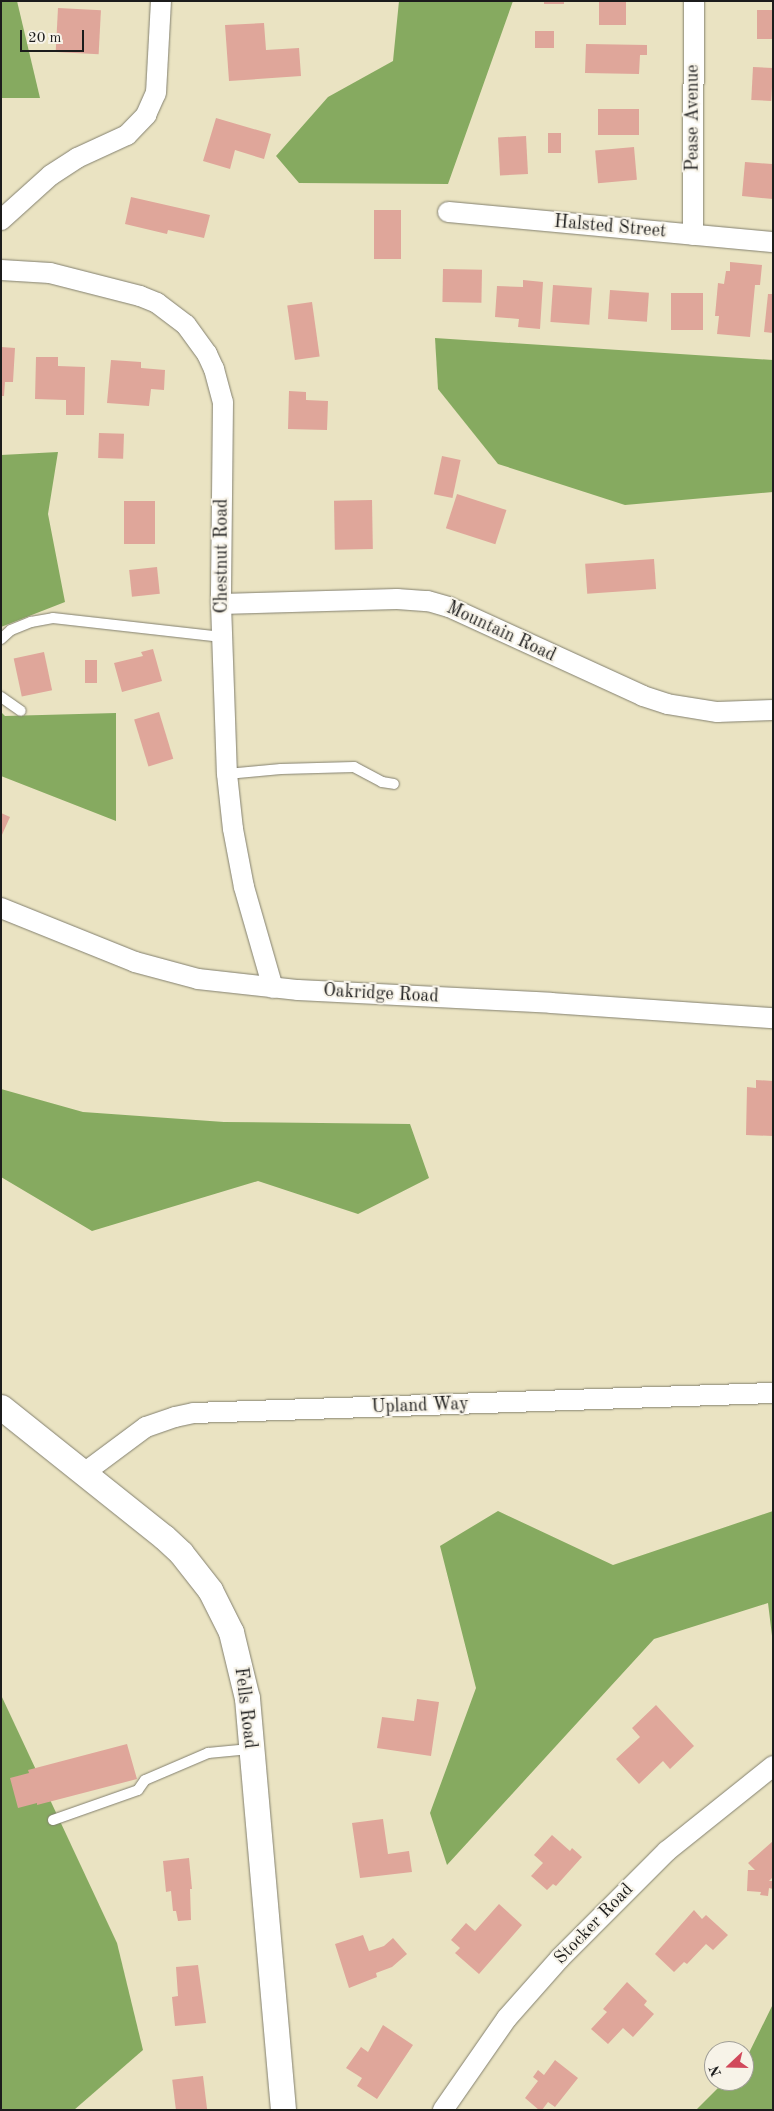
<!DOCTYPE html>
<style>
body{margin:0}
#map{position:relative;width:774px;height:2111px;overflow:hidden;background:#eae3c2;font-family:"Old Standard TT",serif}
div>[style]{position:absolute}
.forest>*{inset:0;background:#86aa60}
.building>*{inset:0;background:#dfa69a;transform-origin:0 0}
.roads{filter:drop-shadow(0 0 1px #83806f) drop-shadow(0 0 1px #83806f)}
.service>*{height:10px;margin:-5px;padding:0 5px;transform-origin:5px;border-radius:5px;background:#fff}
.minor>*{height:20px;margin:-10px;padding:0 10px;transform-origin:10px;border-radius:10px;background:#fff}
.tertiary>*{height:25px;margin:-12.5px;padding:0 12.5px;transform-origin:12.5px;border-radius:12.5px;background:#fff}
span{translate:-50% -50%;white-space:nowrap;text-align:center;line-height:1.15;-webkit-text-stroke:4px #f7f3e8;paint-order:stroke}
.street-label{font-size:18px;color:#1c1c1c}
.frame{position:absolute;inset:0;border:2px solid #1c1c1c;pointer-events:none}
.north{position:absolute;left:704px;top:2041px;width:50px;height:50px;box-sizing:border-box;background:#f7f3e8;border:1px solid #9f9d96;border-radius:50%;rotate:249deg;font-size:14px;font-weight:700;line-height:20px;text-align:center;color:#1c1c1c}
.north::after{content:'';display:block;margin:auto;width:18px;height:22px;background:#d1495b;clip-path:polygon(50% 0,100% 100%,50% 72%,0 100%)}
.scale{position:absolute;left:20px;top:30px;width:64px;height:22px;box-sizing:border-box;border:2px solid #1c1c1c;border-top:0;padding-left:6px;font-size:15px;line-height:18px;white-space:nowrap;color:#1c1c1c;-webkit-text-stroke:4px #f7f3e8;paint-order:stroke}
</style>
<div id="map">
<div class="forest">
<i style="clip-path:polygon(1px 1px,17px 1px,40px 98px,1px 98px)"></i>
<i style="clip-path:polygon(399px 1px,513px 1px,448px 184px,299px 183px,276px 156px,328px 97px,393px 61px)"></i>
<i style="clip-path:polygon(435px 338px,773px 360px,773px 492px,625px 505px,498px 464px,438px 389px)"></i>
<i style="clip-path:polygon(58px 452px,48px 514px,65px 602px,1px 627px,1px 455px)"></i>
<i style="clip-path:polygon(1px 712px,5px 716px,116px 713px,116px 821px,1px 776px)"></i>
<i style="clip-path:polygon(1px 1089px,83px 1112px,224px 1122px,410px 1124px,429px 1178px,358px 1214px,258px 1181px,92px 1231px,1px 1177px)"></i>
<i style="clip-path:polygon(498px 1511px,613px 1565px,773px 1511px,773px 1644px,768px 1603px,654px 1639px,447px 1865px,430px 1813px,476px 1688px,440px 1546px)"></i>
<i style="clip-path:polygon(1px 1695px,117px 1943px,143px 2050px,74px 2110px,1px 2110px)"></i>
<i style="clip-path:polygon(773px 2004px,773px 2110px,696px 2110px,725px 2081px,744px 2081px,744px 2063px)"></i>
</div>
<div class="building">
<i style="left:544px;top:1px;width:20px;height:3px"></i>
<i style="left:599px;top:1px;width:27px;height:24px"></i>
<i style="left:58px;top:8px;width:43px;height:44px;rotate:3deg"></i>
<i style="left:757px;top:10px;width:16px;height:29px"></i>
<i style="clip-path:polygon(264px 23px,266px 50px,299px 48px,301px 76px,229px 81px,225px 25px)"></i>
<i style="left:535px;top:31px;width:19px;height:17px"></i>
<i style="clip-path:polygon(586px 44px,647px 45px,647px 55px,640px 55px,639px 74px,585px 73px)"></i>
<i style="left:753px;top:67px;width:20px;height:33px;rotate:3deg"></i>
<i style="left:598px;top:109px;width:41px;height:26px"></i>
<i style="clip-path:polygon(216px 118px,271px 134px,264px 159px,235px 150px,230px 169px,203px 161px)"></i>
<i style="left:548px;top:133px;width:13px;height:20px"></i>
<i style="left:526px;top:136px;width:38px;height:28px;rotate:87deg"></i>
<i style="left:634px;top:147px;width:33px;height:39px;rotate:85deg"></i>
<i style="clip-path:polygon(745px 162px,772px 164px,773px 199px,742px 196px)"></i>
<i style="clip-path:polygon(131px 197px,210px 215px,204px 238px,168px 230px,167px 234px,125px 224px)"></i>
<i style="left:374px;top:210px;width:27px;height:49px"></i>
<i style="clip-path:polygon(730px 262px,762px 265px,760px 285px,755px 285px,750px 337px,717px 334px,719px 316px,715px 316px,718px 283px,724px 284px,726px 271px,730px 271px)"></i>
<i style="left:443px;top:269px;width:39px;height:33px;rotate:1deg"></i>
<i style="clip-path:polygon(523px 280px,543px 282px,540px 329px,518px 327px,519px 319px,495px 317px,497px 286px,523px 287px)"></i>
<i style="left:553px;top:285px;width:39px;height:37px;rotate:4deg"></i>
<i style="left:610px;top:290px;width:39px;height:29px;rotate:4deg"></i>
<i style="left:671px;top:293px;width:32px;height:37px"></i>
<i style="clip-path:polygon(768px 294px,773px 294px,773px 333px,764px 332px)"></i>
<i style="left:312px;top:302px;width:55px;height:25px;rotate:82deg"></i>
<i style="clip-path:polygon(1px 347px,15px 348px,13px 382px,5px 382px,4px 396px,1px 396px)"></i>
<i style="clip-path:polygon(36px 357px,58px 357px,58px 366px,85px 367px,84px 415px,66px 415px,66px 400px,35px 399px)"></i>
<i style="clip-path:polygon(111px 360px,141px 362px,141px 368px,165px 370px,164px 390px,151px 389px,149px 406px,107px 403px)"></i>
<i style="clip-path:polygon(289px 391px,306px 392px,306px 400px,328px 401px,327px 430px,288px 429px)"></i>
<i style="left:99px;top:433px;width:25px;height:25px;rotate:2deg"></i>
<i style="left:442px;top:456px;width:19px;height:39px;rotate:12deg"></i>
<i style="left:457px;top:494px;width:52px;height:36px;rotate:18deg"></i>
<i style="left:372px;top:500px;width:49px;height:38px;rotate:89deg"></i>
<i style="left:124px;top:501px;width:31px;height:43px"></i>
<i style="left:654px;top:559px;width:30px;height:69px;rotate:86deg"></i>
<i style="left:157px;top:567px;width:27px;height:28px;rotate:84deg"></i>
<i style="clip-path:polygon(153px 649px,162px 681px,122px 692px,114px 663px,143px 656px,141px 652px)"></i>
<i style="left:44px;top:652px;width:39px;height:31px;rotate:78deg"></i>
<i style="left:85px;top:660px;width:12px;height:23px"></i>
<i style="left:159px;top:712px;width:49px;height:26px;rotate:73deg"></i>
<i style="clip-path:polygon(1px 813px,10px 817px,1px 837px)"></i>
<i style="clip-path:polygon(756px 1080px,773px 1081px,773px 1136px,746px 1135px,747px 1087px,756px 1088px)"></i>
<i style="clip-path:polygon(417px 1699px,439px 1702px,431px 1756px,377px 1748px,382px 1717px,414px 1721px)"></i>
<i style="clip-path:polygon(656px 1705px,694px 1746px,670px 1769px,663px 1761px,639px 1784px,616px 1759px,640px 1737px,632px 1728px)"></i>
<i style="clip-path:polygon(127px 1744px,137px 1779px,37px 1805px,37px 1803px,18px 1808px,10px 1778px,29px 1773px,28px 1770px)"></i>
<i style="clip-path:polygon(383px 1819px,388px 1854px,409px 1851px,412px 1872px,360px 1878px,352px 1823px)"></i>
<i style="clip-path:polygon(552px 1835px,570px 1851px,572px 1848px,582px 1857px,556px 1886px,553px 1884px,547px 1890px,531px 1876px,543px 1863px,534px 1855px)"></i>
<i style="clip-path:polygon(773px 1841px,773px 1877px,769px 1881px,773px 1881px,773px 1889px,769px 1888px,768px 1896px,760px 1895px,761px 1892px,747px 1891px,748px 1870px,755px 1870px,748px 1863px)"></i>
<i style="clip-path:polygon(189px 1858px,192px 1889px,190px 1889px,191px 1920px,178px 1921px,176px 1911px,173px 1911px,171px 1891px,166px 1892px,163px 1861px)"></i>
<i style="clip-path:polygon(499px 1904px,522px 1925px,479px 1974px,455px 1953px,460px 1948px,451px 1940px,466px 1923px,475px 1931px)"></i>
<i style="clip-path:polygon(694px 1910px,702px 1919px,706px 1915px,728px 1935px,713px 1950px,706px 1944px,687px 1964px,684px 1962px,674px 1972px,655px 1954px)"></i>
<i style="clip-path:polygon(363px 1935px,369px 1951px,384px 1946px,393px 1938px,407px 1954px,392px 1967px,376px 1973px,377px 1977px,349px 1988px,335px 1944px)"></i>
<i style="clip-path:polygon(198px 1965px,206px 2023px,175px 2026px,172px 1997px,178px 1996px,176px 1967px)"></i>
<i style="clip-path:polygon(627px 1982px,647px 2001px,644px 2005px,654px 2014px,633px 2037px,623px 2028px,608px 2044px,591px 2029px,607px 2012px,603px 2009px)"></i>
<i style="clip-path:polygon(383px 2025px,413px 2045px,377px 2099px,357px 2086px,362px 2078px,346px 2068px,361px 2047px,368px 2052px)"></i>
<i style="clip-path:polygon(555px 2060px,578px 2078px,555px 2107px,548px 2102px,542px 2110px,539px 2110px,525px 2098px,538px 2081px,533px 2077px,538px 2070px,544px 2075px)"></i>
<i style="left:203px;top:2076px;width:34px;height:31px;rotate:83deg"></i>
</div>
<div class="roads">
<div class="service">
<i style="left:1px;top:639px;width:13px;rotate:-42deg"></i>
<i style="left:11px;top:630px;width:22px;rotate:-22deg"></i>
<i style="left:31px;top:622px;width:22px;rotate:-10deg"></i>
<i style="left:53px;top:618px;width:170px;rotate:6.4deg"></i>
<i style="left:1px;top:697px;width:24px;rotate:35deg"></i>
<i style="left:227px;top:774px;width:54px;rotate:-5.3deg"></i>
<i style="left:281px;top:769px;width:73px;rotate:-1.6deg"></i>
<i style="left:354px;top:767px;width:32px;rotate:28deg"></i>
<i style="left:382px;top:782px;width:12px;rotate:9deg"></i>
<i style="left:53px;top:1820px;width:90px;rotate:-19.4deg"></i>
<i style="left:138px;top:1790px;width:12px;rotate:-55deg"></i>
<i style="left:145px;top:1780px;width:69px;rotate:-23.2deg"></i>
<i style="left:208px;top:1753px;width:42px;rotate:-5.4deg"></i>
</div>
<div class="minor">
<i style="left:448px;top:212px;width:326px;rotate:5.3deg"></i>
<i style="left:1px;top:220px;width:67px;rotate:-42deg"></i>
<i style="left:51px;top:175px;width:31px;rotate:-33deg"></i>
<i style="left:77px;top:158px;width:55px;rotate:-24.7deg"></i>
<i style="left:127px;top:135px;width:28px;rotate:-46deg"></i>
<i style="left:146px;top:115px;width:24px;rotate:-66deg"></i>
<i style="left:156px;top:93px;width:92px;rotate:-86.9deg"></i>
<i style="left:693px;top:235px;width:234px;rotate:-89.8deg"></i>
<i style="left:1px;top:270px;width:49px;rotate:3.5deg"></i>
<i style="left:50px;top:273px;width:93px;rotate:14.3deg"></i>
<i style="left:140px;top:296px;width:18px;rotate:22deg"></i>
<i style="left:157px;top:303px;width:36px;rotate:37deg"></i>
<i style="left:186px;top:325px;width:36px;rotate:54deg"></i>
<i style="left:207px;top:354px;width:17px;rotate:65deg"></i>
<i style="left:214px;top:369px;width:34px;rotate:75deg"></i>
<i style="left:223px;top:402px;width:202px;rotate:90.6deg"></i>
<i style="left:221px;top:604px;width:170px;rotate:88deg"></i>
<i style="left:227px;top:774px;width:55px;rotate:83.8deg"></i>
<i style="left:233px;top:829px;width:59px;rotate:79.3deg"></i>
<i style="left:244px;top:887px;width:105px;rotate:74deg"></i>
<i style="left:221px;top:604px;width:176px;rotate:-1.6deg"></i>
<i style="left:397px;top:599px;width:31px;rotate:4deg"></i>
<i style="left:428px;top:601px;width:22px;rotate:16deg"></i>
<i style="left:449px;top:607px;width:213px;rotate:24.6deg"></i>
<i style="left:643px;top:696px;width:25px;rotate:18deg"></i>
<i style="left:667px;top:704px;width:51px;rotate:9.1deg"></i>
<i style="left:717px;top:712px;width:56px;rotate:-2deg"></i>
<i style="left:1px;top:908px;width:144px;rotate:21.9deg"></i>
<i style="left:135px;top:962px;width:65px;rotate:15.1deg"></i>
<i style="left:198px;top:979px;width:101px;rotate:6.3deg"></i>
<i style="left:298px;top:990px;width:253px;rotate:2.9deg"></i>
<i style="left:551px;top:1003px;width:223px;rotate:3.9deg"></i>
<i style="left:84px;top:1473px;width:77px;rotate:-36.6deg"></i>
<i style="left:146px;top:1427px;width:31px;rotate:-19deg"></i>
<i style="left:175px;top:1417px;width:19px;rotate:-12deg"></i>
<i style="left:194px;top:1413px;width:579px;rotate:-1.98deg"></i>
<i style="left:443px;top:2110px;width:112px;rotate:-55.2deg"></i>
<i style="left:507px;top:2018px;width:80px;rotate:-48.5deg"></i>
<i style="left:560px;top:1958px;width:151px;rotate:-45deg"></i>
<i style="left:667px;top:1851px;width:136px;rotate:-38.7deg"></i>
</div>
<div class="tertiary">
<i style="left:1px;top:1407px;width:208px;rotate:38.6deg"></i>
<i style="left:164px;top:1537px;width:23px;rotate:43deg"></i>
<i style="left:181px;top:1553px;width:47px;rotate:51.9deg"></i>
<i style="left:210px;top:1590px;width:47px;rotate:63.4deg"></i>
<i style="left:231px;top:1632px;width:68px;rotate:76.4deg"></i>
<i style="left:247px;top:1698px;width:414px;rotate:85deg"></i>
</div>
</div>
<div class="street-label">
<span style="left:693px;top:118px;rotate:-90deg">Pease Avenue</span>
<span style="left:610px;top:227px;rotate:5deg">Halsted Street</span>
<span style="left:222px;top:556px;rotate:-90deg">Chestnut Road</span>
<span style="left:501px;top:632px;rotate:25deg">Mountain Road</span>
<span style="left:381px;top:994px;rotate:3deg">Oakridge Road</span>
<span style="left:420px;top:1406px;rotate:-2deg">Upland Way</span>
<span style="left:245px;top:1708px;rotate:83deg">Fells Road</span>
<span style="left:594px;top:1924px;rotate:-46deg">Stocker Road</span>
</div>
<div class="frame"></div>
<div class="north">N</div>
<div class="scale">20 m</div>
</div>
